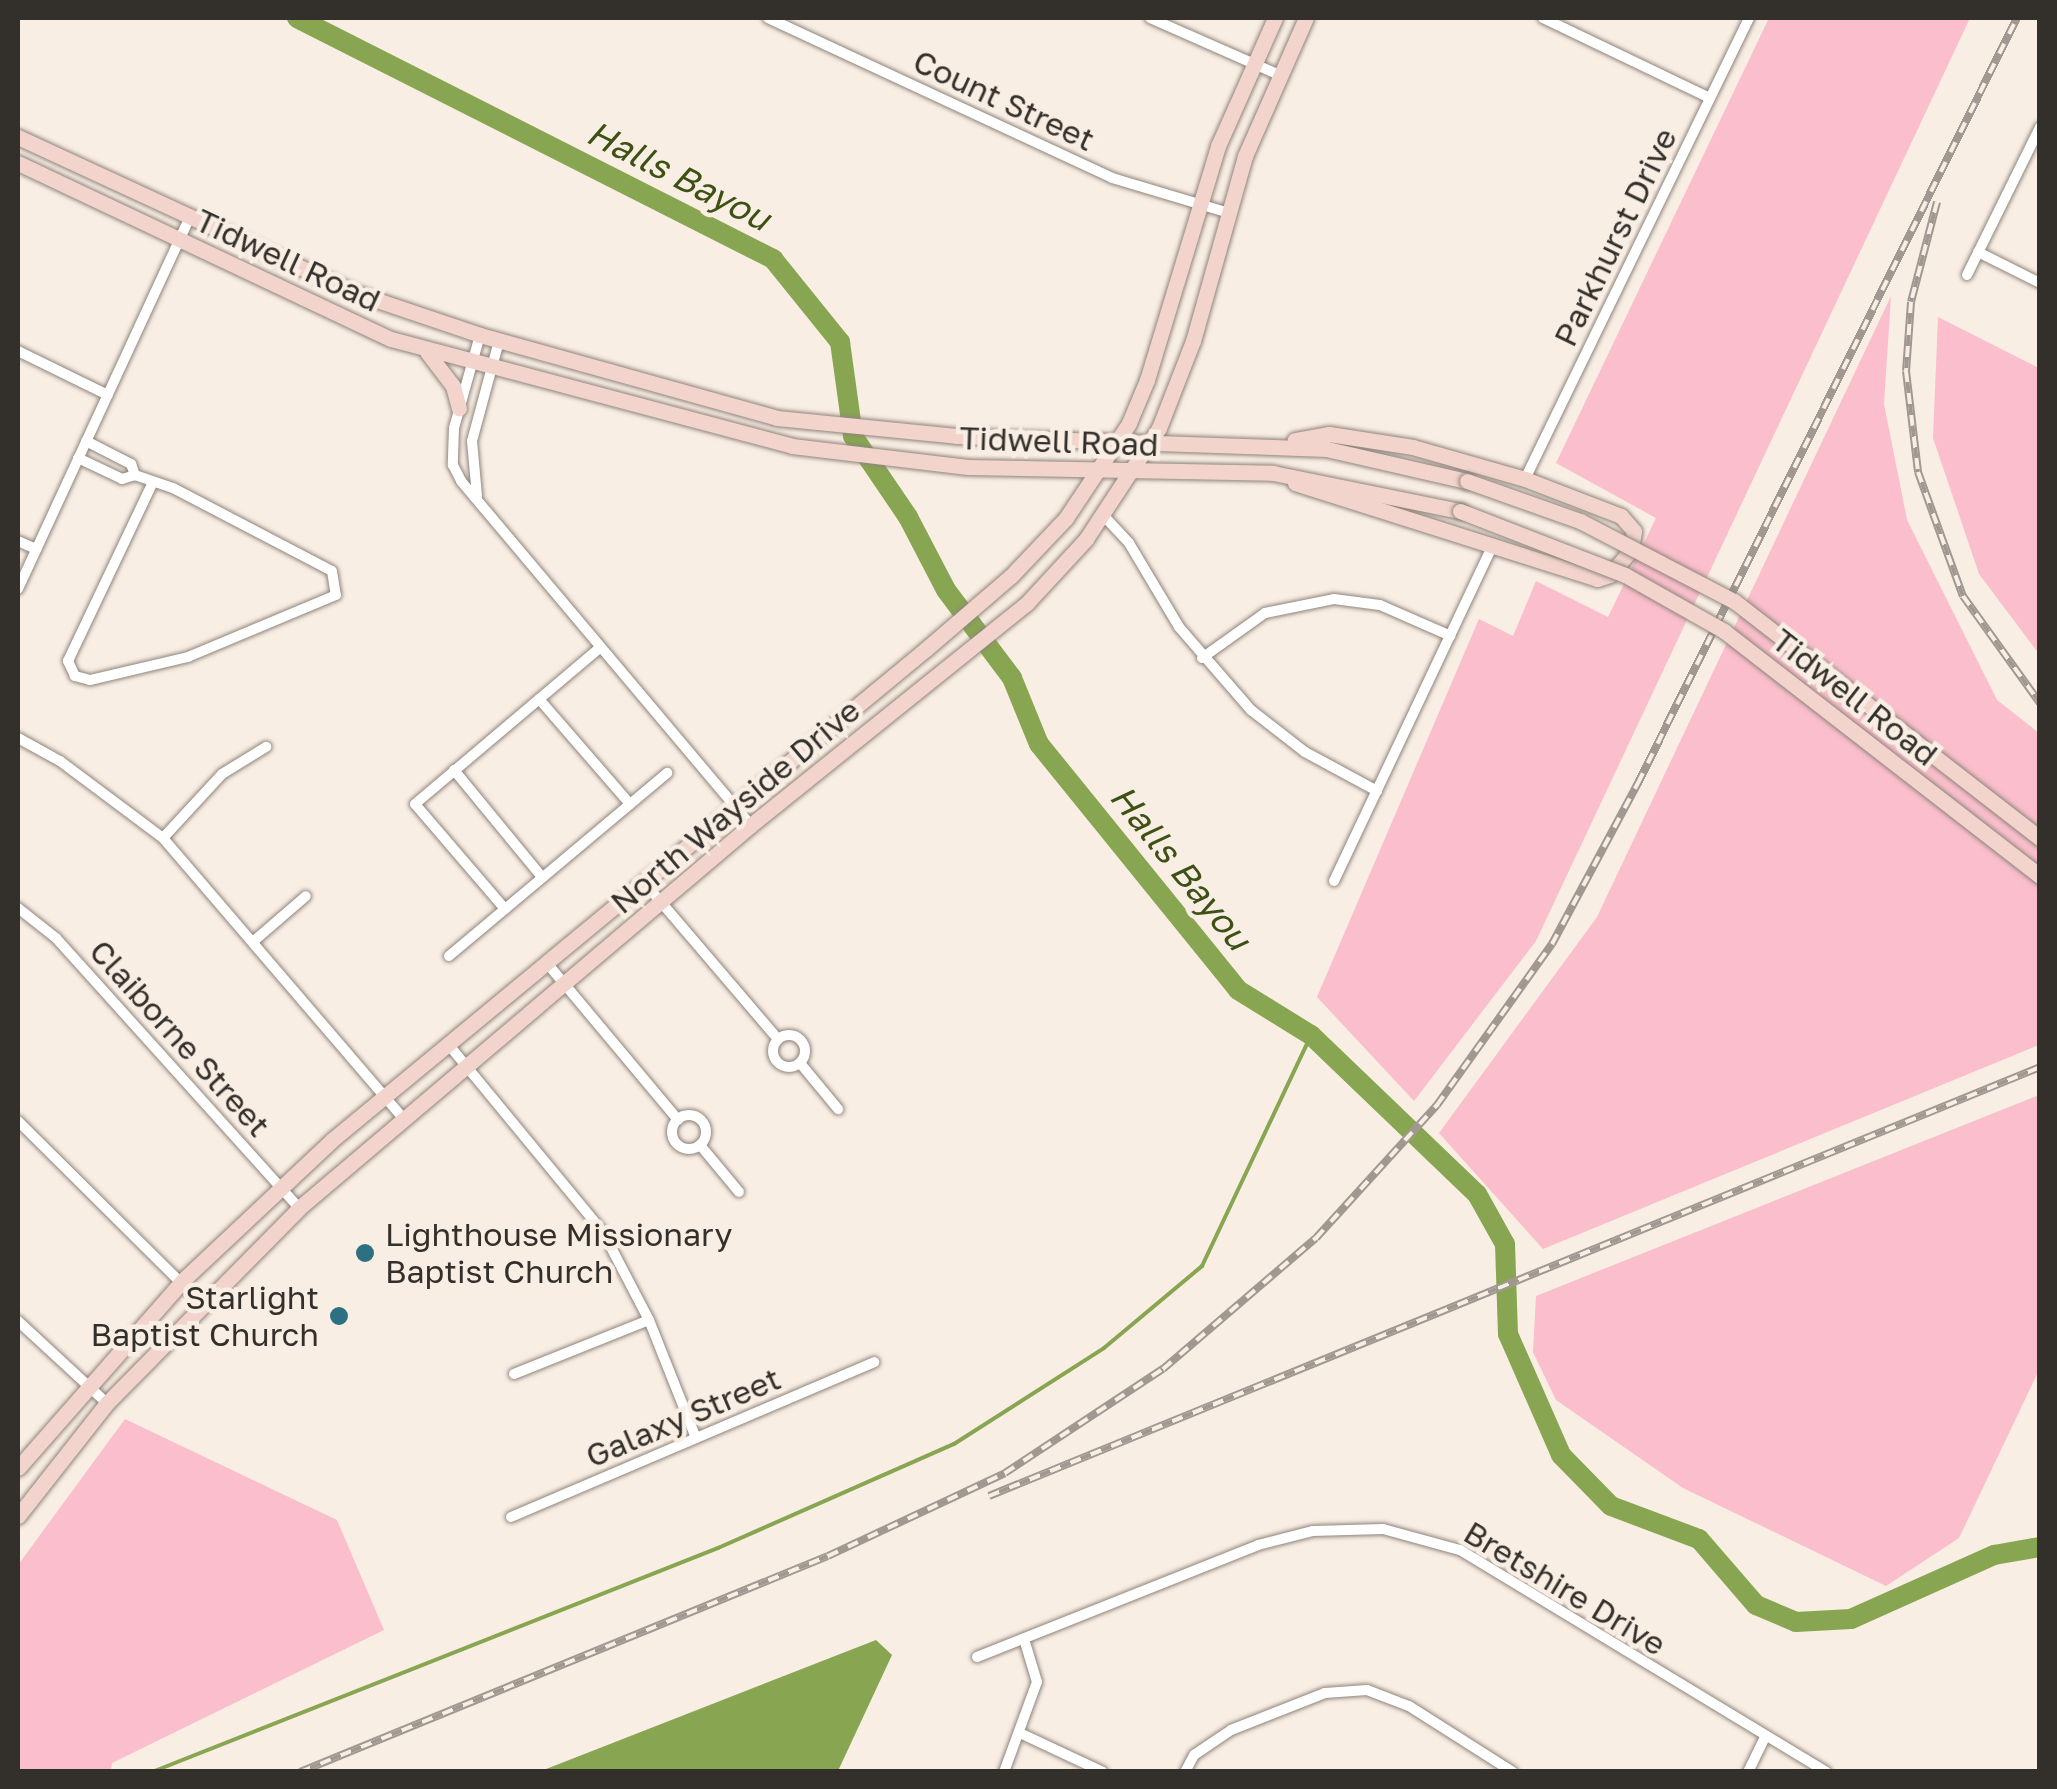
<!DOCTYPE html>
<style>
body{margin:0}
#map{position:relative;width:2057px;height:1789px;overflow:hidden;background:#f9eee4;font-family:"Golos Text",sans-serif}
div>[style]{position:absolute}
.green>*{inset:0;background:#fabecc}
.water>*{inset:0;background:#88a651}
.stream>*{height:4px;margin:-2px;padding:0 2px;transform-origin:2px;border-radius:2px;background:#88a651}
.river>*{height:20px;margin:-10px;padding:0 10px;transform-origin:10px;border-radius:10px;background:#88a651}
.roads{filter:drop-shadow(0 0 2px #8e847b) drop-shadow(0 0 2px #8e847b)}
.minor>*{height:10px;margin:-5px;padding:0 5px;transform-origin:5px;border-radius:5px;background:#fff}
.minor>.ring{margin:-5px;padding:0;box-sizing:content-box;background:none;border:10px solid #fff;border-radius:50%}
.secondary>*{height:15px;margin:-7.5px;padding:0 7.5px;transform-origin:7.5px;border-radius:7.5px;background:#f2d4cd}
.rail>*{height:8px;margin-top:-4px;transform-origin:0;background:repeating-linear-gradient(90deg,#f9eee4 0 11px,#a09891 0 22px);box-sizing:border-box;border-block:2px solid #a09891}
.bridges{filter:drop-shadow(0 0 2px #8e847b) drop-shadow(0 0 2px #8e847b)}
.secondary-bridge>*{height:15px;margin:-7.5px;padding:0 7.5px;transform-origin:7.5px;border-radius:7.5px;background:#f2d4cd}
.dots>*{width:28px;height:28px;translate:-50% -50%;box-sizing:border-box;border:5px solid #f9eee4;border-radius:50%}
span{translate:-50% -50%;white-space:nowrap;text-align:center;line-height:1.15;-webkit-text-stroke:9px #f9eee4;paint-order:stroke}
.street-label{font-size:32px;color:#332f2b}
.poi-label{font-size:32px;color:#332f2b}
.left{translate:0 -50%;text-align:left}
.right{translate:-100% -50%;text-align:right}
.water-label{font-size:35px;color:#3e5114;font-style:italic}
.frame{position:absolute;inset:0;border:20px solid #332f2b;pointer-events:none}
</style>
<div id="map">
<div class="green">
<i style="clip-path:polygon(1769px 18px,1970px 18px,1536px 941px,1414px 1101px,1317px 997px,1479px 619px,1513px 636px,1536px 581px,1608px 617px,1656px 518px,1556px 463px)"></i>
<i style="clip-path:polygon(1891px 296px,1884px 404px,1907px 520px,1997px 700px,2039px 733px,2039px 1045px,1543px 1249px,1439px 1133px,1597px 917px)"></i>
<i style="clip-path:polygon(1938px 317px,2039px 368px,2039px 654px,1979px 574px,1933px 438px)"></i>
<i style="clip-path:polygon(2039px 1095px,2039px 1370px,1959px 1538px,1886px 1586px,1683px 1488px,1556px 1400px,1533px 1352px,1536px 1296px)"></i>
<i style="clip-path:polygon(125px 1419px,337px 1520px,384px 1630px,112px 1763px,111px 1771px,18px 1771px,18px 1565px)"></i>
</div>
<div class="water">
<i style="clip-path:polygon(876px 1640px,892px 1655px,838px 1771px,541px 1771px)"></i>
</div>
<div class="stream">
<i style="left:152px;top:1772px;width:609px;rotate:-21.59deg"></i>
<i style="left:718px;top:1548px;width:258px;rotate:-23.8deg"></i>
<i style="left:954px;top:1444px;width:178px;rotate:-32.6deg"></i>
<i style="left:1104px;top:1348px;width:128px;rotate:-39.9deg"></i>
<i style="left:1202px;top:1266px;width:255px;rotate:-64.7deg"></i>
</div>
<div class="river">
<i style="left:297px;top:18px;width:534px;rotate:26.85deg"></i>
<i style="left:773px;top:259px;width:107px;rotate:51.1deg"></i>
<i style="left:840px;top:342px;width:95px;rotate:82.1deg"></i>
<i style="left:853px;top:436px;width:98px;rotate:55.8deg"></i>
<i style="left:908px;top:517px;width:82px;rotate:62.5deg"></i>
<i style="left:946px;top:590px;width:110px;rotate:53.1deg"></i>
<i style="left:1012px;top:678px;width:71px;rotate:67.8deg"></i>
<i style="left:1039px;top:744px;width:316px;rotate:51deg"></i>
<i style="left:1238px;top:990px;width:86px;rotate:31.7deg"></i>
<i style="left:1311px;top:1035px;width:230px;rotate:43.8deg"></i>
<i style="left:1477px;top:1194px;width:57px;rotate:60.8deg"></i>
<i style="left:1505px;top:1244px;width:90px;rotate:88.1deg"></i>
<i style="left:1508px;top:1334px;width:132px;rotate:66.3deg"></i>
<i style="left:1561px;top:1455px;width:71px;rotate:45.6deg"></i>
<i style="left:1611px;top:1506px;width:94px;rotate:20.6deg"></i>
<i style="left:1699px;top:1539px;width:87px;rotate:49.2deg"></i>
<i style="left:1756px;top:1605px;width:43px;rotate:23deg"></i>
<i style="left:1796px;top:1622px;width:55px;rotate:-3.1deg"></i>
<i style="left:1851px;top:1619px;width:157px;rotate:-24.1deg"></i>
<i style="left:1994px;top:1555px;width:47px;rotate:-9.9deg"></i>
</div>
<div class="roads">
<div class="minor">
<i style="left:768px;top:18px;width:379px;rotate:24.9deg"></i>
<i style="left:1112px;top:178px;width:119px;rotate:16.6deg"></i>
<i style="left:1150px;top:18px;width:141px;rotate:23.8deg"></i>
<i style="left:1543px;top:18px;width:185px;rotate:25.6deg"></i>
<i style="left:1978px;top:252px;width:69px;rotate:26.6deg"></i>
<i style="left:1967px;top:275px;width:165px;rotate:-63.7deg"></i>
<i style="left:480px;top:335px;width:97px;rotate:105.6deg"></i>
<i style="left:454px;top:428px;width:37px;rotate:92deg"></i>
<i style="left:453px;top:465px;width:18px;rotate:63deg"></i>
<i style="left:461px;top:481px;width:450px;rotate:49.9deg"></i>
<i style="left:18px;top:351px;width:100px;rotate:26.1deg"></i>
<i style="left:86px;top:441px;width:51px;rotate:27.1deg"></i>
<i style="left:131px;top:464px;width:12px;rotate:70deg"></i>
<i style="left:78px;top:458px;width:49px;rotate:25.5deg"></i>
<i style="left:122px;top:479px;width:14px;rotate:-17deg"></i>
<i style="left:135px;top:475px;width:40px;rotate:18.9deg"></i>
<i style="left:173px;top:488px;width:179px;rotate:27.6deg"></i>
<i style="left:332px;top:571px;width:24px;rotate:81deg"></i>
<i style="left:336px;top:595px;width:160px;rotate:157.3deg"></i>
<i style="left:188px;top:657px;width:101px;rotate:166.8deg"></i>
<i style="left:90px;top:680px;width:16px;rotate:-165deg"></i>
<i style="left:75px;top:676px;width:17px;rotate:-115deg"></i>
<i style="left:68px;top:661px;width:198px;rotate:-64.6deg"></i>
<i style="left:1525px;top:479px;width:513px;rotate:-64.08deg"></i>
<i style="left:477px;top:496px;width:55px;rotate:-95.2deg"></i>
<i style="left:472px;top:441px;width:104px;rotate:-74.9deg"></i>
<i style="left:1104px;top:516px;width:37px;rotate:47deg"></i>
<i style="left:1129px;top:543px;width:98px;rotate:59.2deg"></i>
<i style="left:1179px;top:627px;width:110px;rotate:49.1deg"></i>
<i style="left:1251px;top:710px;width:68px;rotate:37.9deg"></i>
<i style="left:1305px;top:752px;width:82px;rotate:28.4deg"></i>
<i style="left:18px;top:541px;width:20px;rotate:24deg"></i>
<i style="left:18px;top:589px;width:410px;rotate:-65.2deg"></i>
<i style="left:1202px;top:658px;width:77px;rotate:-35.5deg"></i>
<i style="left:1265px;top:613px;width:70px;rotate:-11.5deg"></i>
<i style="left:1334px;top:599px;width:46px;rotate:7.4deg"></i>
<i style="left:1380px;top:605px;width:77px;rotate:23.6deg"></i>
<i style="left:539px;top:699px;width:139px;rotate:49.1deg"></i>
<i style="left:18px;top:738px;width:48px;rotate:28.7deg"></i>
<i style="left:60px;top:761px;width:129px;rotate:36.8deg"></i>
<i style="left:163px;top:838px;width:369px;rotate:49.4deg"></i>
<i style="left:454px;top:770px;width:139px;rotate:50.6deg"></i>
<i style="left:163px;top:838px;width:87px;rotate:-47.3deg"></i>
<i style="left:222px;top:774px;width:52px;rotate:-31.5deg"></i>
<i style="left:643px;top:881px;width:208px;rotate:49.5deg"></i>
<i style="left:1334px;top:881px;width:373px;rotate:-64.7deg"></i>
<i style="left:18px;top:908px;width:48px;rotate:38.3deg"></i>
<i style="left:56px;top:938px;width:363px;rotate:48deg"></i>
<i style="left:505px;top:909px;width:138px;rotate:-130.6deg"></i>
<i style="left:415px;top:804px;width:243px;rotate:-40.2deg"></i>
<i style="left:255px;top:940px;width:67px;rotate:-40.8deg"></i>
<i style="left:449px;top:956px;width:285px;rotate:-40deg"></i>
<i style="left:546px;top:962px;width:206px;rotate:50.1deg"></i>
<i class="ring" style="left:773px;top:1035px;width:22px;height:22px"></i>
<i style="left:448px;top:1044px;width:244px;rotate:50.5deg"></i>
<i style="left:603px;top:1232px;width:99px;rotate:62.4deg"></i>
<i style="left:649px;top:1320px;width:127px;rotate:68.3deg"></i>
<i style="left:800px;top:1063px;width:60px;rotate:50.4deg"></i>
<i class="ring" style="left:672px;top:1115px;width:24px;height:24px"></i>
<i style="left:18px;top:1121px;width:258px;rotate:44.8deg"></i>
<i style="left:700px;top:1145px;width:61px;rotate:50.3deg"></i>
<i style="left:18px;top:1321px;width:121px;rotate:42.7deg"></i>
<i style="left:514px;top:1374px;width:145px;rotate:-21.8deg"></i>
<i style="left:511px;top:1517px;width:395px;rotate:-23.1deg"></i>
<i style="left:977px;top:1657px;width:302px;rotate:-21.7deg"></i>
<i style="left:1258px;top:1545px;width:57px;rotate:-14.3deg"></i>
<i style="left:1313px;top:1531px;width:70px;rotate:-1.6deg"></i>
<i style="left:1383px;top:1529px;width:80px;rotate:15.3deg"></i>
<i style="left:1460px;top:1550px;width:428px;rotate:31.2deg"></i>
<i style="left:1022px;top:1734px;width:89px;rotate:25.1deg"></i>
<i style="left:1004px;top:1772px;width:96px;rotate:-69.9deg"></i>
<i style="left:1037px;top:1682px;width:45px;rotate:-106.8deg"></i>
<i style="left:1185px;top:1772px;width:19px;rotate:-62deg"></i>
<i style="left:1194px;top:1755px;width:45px;rotate:-34deg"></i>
<i style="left:1231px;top:1730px;width:101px;rotate:-21.5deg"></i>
<i style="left:1325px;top:1693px;width:42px;rotate:-4.1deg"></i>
<i style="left:1367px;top:1690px;width:45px;rotate:20.9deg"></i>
<i style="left:1409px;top:1706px;width:123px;rotate:32.4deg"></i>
<i style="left:1748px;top:1772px;width:37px;rotate:-64deg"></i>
</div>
<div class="secondary">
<i style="left:18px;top:137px;width:369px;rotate:24.8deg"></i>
<i style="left:353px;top:292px;width:134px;rotate:18.7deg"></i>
<i style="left:480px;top:335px;width:308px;rotate:15.6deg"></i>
<i style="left:777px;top:418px;width:180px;rotate:5.7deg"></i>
<i style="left:956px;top:436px;width:371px;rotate:2deg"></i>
<i style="left:1327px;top:449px;width:144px;rotate:12.9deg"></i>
<i style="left:18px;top:163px;width:412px;rotate:25.3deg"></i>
<i style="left:391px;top:339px;width:415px;rotate:14.9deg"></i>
<i style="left:792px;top:446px;width:177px;rotate:6.8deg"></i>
<i style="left:968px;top:467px;width:305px;rotate:1.1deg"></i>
<i style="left:1273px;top:473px;width:191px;rotate:11.5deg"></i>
<i style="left:427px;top:352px;width:43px;rotate:52.6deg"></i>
<i style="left:453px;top:386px;width:23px;rotate:75deg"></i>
<i style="left:1295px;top:483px;width:317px;rotate:17.6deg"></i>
<i style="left:1597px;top:579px;width:14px;rotate:-17deg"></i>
<i style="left:1610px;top:575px;width:33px;rotate:-50deg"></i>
<i style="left:1631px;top:550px;width:19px;rotate:-81deg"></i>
<i style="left:1634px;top:531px;width:20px;rotate:-131deg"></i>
<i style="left:1621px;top:516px;width:103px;rotate:-158.9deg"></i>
<i style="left:1525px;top:479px;width:116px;rotate:-164.1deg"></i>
<i style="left:1413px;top:447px;width:85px;rotate:-171.2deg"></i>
<i style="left:1329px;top:434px;width:35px;rotate:170deg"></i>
<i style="left:18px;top:1468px;width:249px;rotate:-48.7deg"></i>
<i style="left:182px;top:1281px;width:206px;rotate:-43.2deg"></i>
<i style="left:332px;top:1140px;width:771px;rotate:-39.58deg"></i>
<i style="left:926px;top:649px;width:112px;rotate:-40.7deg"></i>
<i style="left:1011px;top:576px;width:80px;rotate:-46.5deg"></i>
<i style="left:1066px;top:518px;width:114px;rotate:-56.4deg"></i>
<i style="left:1129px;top:423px;width:47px;rotate:-67.3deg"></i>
<i style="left:1147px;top:380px;width:245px;rotate:-73.1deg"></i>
<i style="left:1218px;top:146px;width:140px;rotate:-66deg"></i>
<i style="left:18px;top:1516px;width:144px;rotate:-51.8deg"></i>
<i style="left:107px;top:1403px;width:274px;rotate:-45.4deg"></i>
<i style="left:299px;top:1208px;width:592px;rotate:-40.28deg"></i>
<i style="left:751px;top:825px;width:354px;rotate:-38.8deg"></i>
<i style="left:1027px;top:603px;width:87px;rotate:-47.3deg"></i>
<i style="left:1086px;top:539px;width:133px;rotate:-56.7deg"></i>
<i style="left:1159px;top:428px;width:93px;rotate:-68.7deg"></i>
<i style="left:1193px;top:341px;width:192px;rotate:-74.3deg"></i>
<i style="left:1245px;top:156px;width:151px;rotate:-66.2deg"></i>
</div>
</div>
<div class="rail">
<i style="left:1937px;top:202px;width:103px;rotate:104.6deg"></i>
<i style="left:1911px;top:302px;width:69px;rotate:94.1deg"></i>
<i style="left:1906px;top:371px;width:102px;rotate:83.2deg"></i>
<i style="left:1918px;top:472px;width:132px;rotate:70.1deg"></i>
<i style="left:1963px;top:596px;width:132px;rotate:54.3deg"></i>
<i style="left:989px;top:1496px;width:1135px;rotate:-22.2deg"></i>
<i style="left:300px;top:1772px;width:570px;rotate:-22.25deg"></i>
<i style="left:828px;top:1556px;width:195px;rotate:-25.1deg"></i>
<i style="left:1005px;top:1473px;width:189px;rotate:-33.4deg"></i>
<i style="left:1163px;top:1369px;width:201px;rotate:-40.6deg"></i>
<i style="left:1316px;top:1238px;width:180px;rotate:-47.7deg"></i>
<i style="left:1437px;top:1105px;width:198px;rotate:-54.5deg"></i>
<i style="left:1552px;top:944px;width:183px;rotate:-61.9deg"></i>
<i style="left:1638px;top:783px;width:854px;rotate:-63.65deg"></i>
</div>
<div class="bridges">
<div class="secondary-bridge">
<i style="left:1467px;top:481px;width:120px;rotate:19.5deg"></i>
<i style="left:1580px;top:521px;width:174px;rotate:27.5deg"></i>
<i style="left:1734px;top:601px;width:387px;rotate:37.8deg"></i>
<i style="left:1460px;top:511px;width:177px;rotate:21.2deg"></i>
<i style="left:1625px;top:575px;width:114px;rotate:29.5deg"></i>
<i style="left:1724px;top:631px;width:400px;rotate:37.8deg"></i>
</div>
</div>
<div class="dots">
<i style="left:365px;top:1253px;background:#2d7081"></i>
<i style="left:339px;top:1316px;background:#2d7081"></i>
</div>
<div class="street-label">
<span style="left:1004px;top:100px;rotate:25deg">Count Street</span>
<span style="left:1615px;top:237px;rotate:-64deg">Parkhurst Drive</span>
<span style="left:288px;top:260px;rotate:25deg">Tidwell Road</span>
<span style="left:1059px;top:441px;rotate:2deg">Tidwell Road</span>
<span style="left:1855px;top:697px;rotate:38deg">Tidwell Road</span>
<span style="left:735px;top:806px;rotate:-40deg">North Wayside Drive</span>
<span style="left:180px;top:1038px;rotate:48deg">Claiborne Street</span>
<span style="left:683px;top:1417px;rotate:-23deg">Galaxy Street</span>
<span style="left:1565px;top:1588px;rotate:31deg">Bretshire Drive</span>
</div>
<div class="poi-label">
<span class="left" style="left:385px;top:1253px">Lighthouse Missionary<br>Baptist Church</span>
<span class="right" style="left:319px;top:1316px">Starlight<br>Baptist Church</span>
</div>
<div class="water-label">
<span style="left:679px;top:175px;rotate:27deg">Halls Bayou</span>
<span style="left:1181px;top:867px;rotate:51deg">Halls Bayou</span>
</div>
<div class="frame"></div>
</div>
